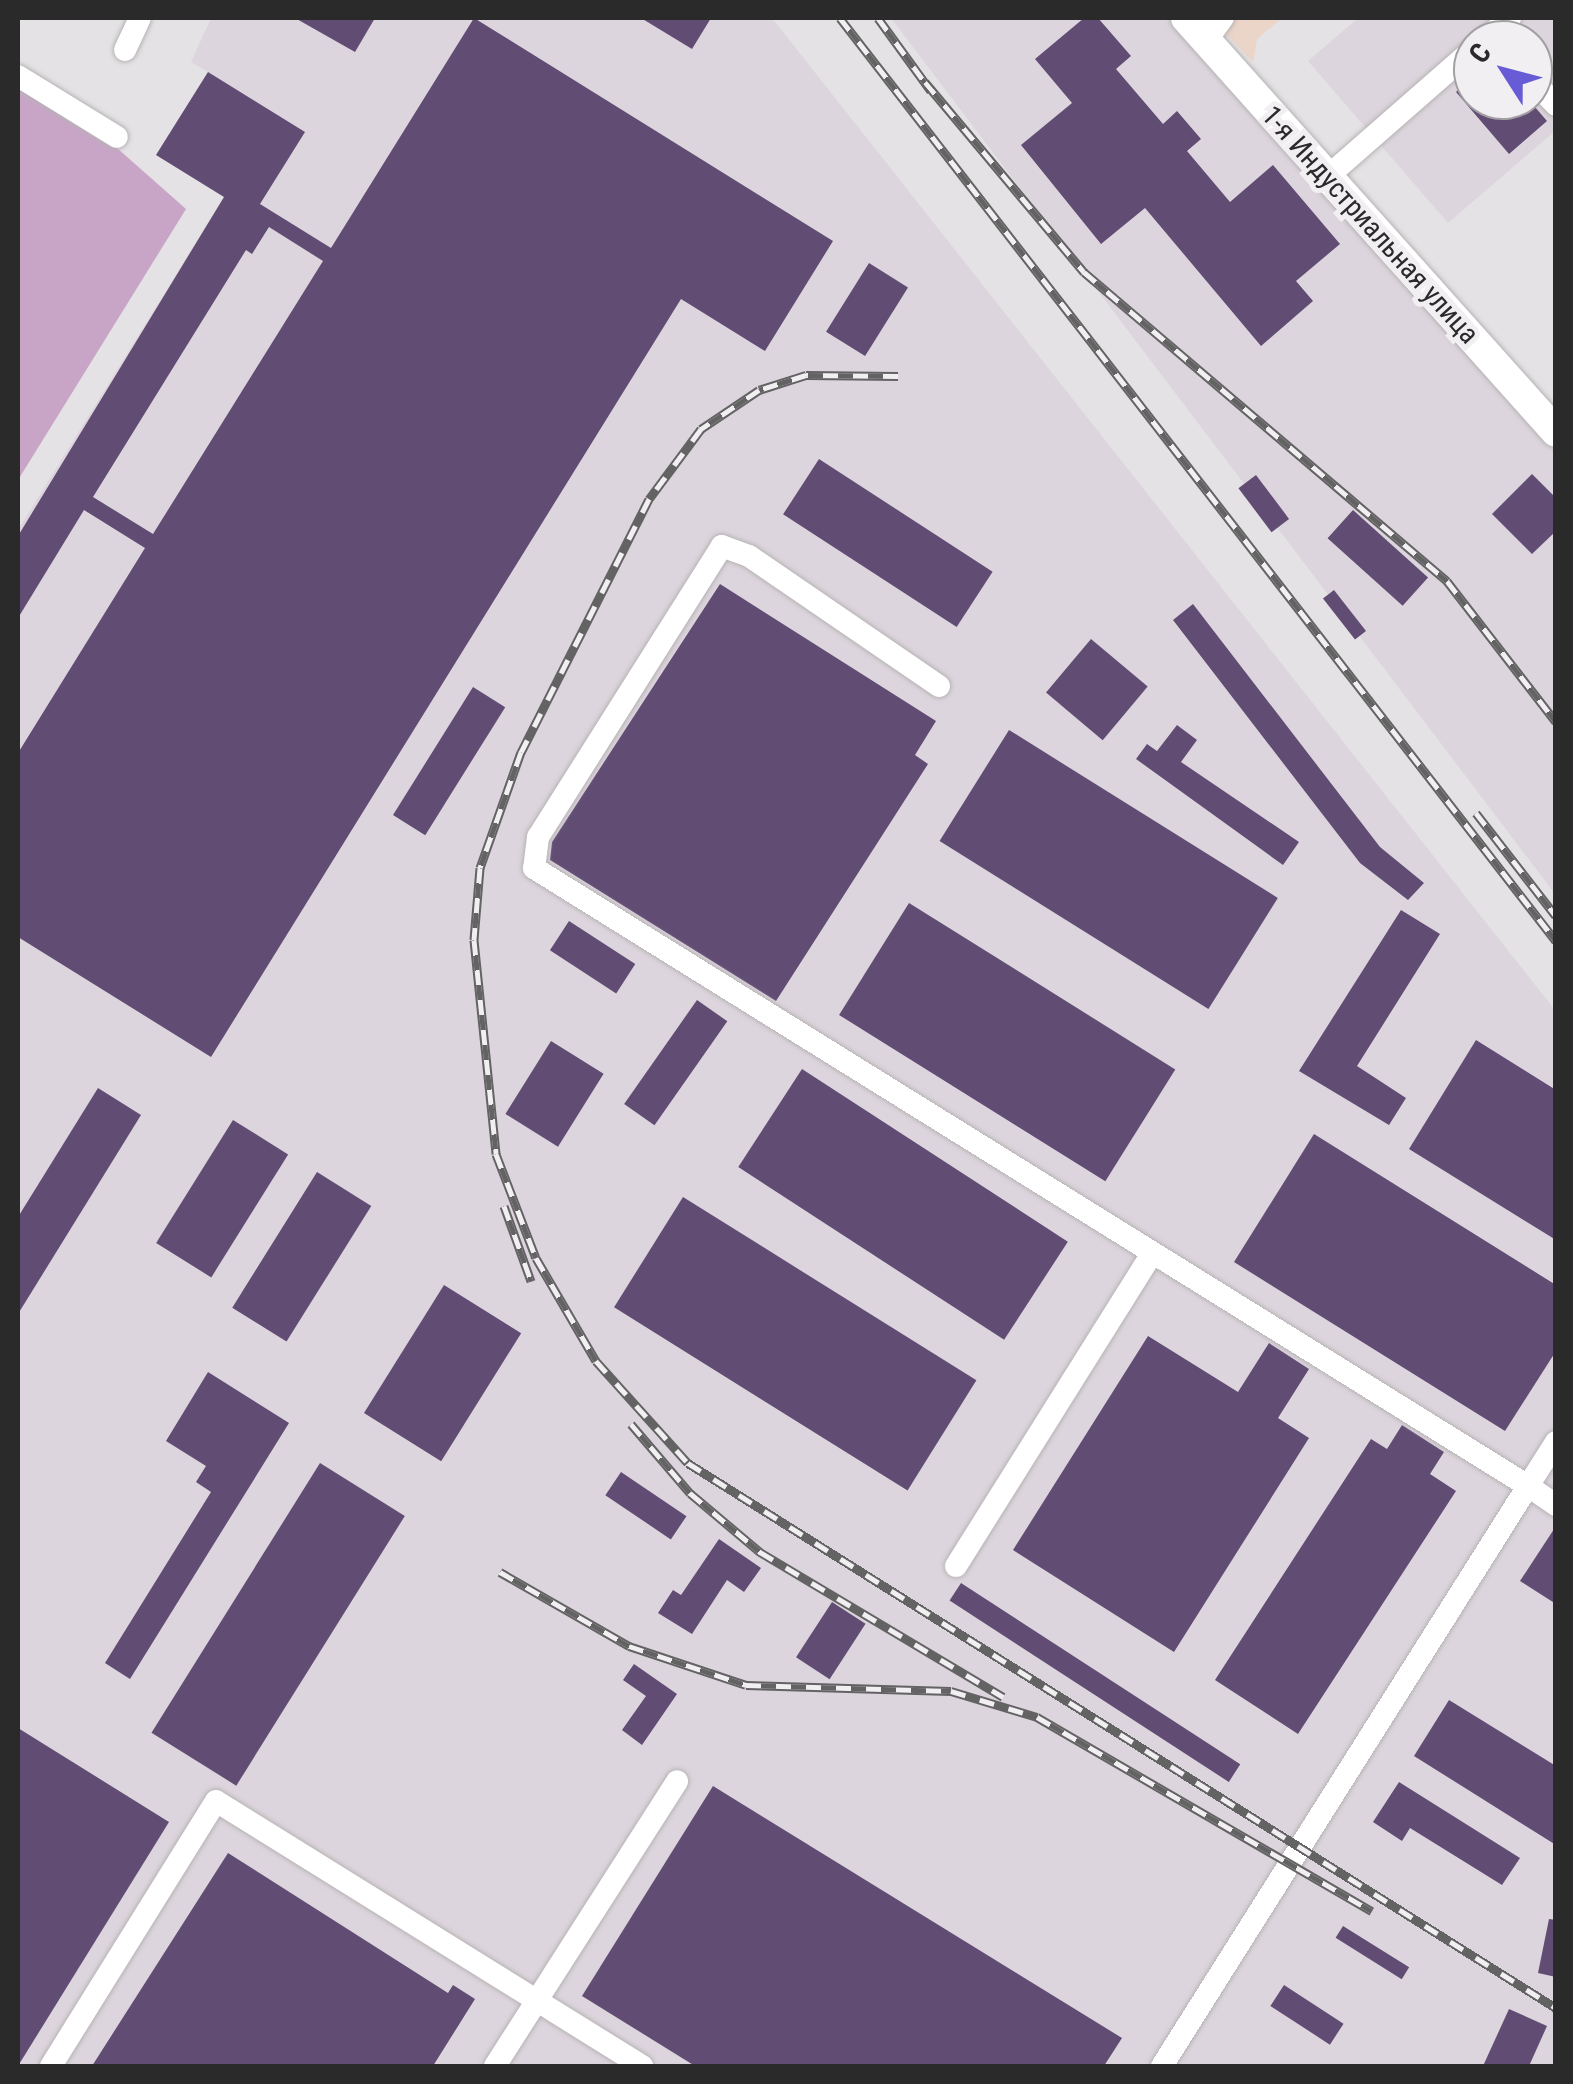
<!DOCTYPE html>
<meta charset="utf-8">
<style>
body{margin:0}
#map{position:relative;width:1573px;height:2084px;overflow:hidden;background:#e4e2e4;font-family:"Roboto Condensed",sans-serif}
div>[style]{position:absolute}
.commercial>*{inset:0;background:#ebd4c8}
.built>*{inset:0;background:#ddd5dd}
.green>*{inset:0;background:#c8a5c7}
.building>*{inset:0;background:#614c74;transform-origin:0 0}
.roads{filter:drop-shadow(0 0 2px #b6b3b5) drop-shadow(0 0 2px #b6b3b5)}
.minor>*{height:22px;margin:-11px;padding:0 11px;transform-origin:11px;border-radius:11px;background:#fff}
.major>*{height:30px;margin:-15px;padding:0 15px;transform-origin:15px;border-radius:15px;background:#fff}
.rail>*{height:9px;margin-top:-4.5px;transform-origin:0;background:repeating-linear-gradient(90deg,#f2eff2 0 15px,#646364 0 30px);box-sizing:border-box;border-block:2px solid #646364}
span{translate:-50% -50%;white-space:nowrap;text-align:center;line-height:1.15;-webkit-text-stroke:10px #f2eff2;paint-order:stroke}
.street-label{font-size:28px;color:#2b2a2b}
.frame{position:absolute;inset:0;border:20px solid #2b2a2b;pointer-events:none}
.north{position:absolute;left:1453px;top:20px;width:100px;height:100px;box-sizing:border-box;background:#f2eff2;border:2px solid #a2a0a2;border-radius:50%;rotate:306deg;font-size:28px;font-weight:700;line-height:40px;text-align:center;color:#2b2a2b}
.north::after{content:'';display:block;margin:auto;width:35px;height:45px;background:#685cd6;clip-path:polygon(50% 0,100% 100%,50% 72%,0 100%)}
</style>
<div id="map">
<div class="commercial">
<i style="clip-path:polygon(1211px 18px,1282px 18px,1257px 39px,1253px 62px)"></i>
</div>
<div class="built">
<i style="clip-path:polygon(211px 18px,772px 18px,1555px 1010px,1555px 2066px,18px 2066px,18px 530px,224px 197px,156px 155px,208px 72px,191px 62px)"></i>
<i style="clip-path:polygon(891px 18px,1181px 18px,1555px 446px,1555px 894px)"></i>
<i style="clip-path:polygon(evenodd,1358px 18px,1555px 18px,1555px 131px,1448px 223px,1308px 61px,1358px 18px,1473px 40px,1533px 40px,1533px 100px,1473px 100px,1473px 40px)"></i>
</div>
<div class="green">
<i style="clip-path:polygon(18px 87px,117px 148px,186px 209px,18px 480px)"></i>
</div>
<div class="building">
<i style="clip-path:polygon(295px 18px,375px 18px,355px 52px)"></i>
<i style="clip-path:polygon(evenodd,474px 18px,833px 241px,765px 351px,681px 299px,211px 1057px,18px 937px,18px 753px,145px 548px,84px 510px,18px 618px,18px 536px,224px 197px,156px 155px,208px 72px,305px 132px,260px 204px,331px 248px,474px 18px,269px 227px,323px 261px,153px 534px,93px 497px,246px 250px,252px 254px,269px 227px)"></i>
<i style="clip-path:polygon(641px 18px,711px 18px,692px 49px)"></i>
<i style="clip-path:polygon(1084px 18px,1098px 18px,1131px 56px,1116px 69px,1163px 124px,1177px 111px,1201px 139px,1187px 151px,1230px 202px,1273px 165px,1340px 244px,1296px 281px,1313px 301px,1261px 346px,1145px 208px,1101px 244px,1021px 145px,1072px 103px,1035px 59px)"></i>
<i style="clip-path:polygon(1473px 77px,1473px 100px,1529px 100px,1547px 121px,1509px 154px,1456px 92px)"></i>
<i style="left:869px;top:263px;width:46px;height:81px;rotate:32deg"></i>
<i style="left:819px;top:459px;width:207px;height:66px;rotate:33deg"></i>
<i style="clip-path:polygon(1532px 474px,1556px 498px,1556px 531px,1532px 554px,1492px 514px)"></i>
<i style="left:1256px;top:475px;width:55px;height:22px;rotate:53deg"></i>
<i style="left:1353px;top:510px;width:101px;height:38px;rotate:42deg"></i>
<i style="clip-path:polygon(720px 584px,936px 721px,915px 755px,928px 764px,776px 1001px,550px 860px,552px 842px)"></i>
<i style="left:1334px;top:590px;width:52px;height:14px;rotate:52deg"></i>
<i style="clip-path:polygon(1193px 604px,1380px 847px,1424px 883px,1408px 900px,1360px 863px,1173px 620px)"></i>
<i style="left:1091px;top:639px;width:74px;height:70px;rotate:40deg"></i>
<i style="left:473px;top:687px;width:38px;height:151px;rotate:32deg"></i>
<i style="clip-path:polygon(1177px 725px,1197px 740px,1181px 762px,1299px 842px,1283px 865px,1136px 759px,1147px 744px,1157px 751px)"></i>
<i style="left:1009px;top:730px;width:317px;height:131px;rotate:32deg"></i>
<i style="left:909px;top:903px;width:314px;height:132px;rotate:32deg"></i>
<i style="clip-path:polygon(1401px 910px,1440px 934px,1357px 1066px,1406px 1098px,1389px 1125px,1299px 1071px)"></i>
<i style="left:569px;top:921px;width:79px;height:35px;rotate:33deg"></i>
<i style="left:697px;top:1000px;width:37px;height:127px;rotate:35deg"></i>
<i style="clip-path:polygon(1476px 1040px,1556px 1090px,1556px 1240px,1409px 1149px)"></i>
<i style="left:551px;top:1041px;width:62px;height:86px;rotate:32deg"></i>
<i style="left:802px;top:1069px;width:317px;height:117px;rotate:33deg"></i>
<i style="clip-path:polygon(98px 1088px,141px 1115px,18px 1314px,18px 1217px)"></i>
<i style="left:233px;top:1120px;width:65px;height:145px;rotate:32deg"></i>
<i style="clip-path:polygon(1314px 1134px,1556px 1285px,1556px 1351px,1505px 1431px,1234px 1262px)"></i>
<i style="left:317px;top:1172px;width:64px;height:160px;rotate:32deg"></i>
<i style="left:683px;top:1197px;width:346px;height:130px;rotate:32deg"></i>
<i style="left:444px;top:1285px;width:91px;height:151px;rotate:32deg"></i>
<i style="clip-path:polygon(1148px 1336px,1238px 1392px,1269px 1343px,1309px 1369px,1278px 1418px,1309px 1438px,1174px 1652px,1013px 1550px)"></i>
<i style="clip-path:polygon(208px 1372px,289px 1423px,130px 1679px,105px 1663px,211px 1492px,196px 1482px,206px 1466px,166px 1441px)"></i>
<i style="clip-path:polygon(1402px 1425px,1444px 1452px,1430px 1474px,1456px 1491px,1298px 1734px,1215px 1680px,1371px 1439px,1387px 1449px)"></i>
<i style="left:320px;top:1463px;width:100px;height:318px;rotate:32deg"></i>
<i style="left:621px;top:1472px;width:79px;height:28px;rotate:34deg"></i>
<i style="clip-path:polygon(1556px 1526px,1556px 1604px,1520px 1581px)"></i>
<i style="clip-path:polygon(719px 1539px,761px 1568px,744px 1592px,727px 1580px,692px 1634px,658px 1613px,673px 1590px,681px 1595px)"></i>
<i style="left:961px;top:1583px;width:333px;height:21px;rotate:33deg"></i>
<i style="left:832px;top:1602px;width:40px;height:66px;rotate:33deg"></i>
<i style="clip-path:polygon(634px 1664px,677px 1694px,642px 1745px,622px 1730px,646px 1696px,623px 1680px)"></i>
<i style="clip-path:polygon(1449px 1700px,1556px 1766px,1556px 1845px,1414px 1756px)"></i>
<i style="clip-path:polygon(18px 1728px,169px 1822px,18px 2066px)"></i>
<i style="clip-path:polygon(1399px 1782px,1520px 1858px,1502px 1885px,1410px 1828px,1402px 1841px,1373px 1822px)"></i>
<i style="clip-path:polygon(713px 1786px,1122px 2038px,1104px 2066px,695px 2066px,582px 1996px)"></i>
<i style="clip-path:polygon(228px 1853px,448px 1993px,453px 1985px,475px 1999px,433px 2066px,92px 2066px)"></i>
<i style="clip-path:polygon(1549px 1919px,1556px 1920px,1556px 1977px,1538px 1973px)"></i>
<i style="left:1343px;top:1926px;width:78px;height:14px;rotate:32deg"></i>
<i style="left:1284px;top:1985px;width:71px;height:25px;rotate:33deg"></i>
<i style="clip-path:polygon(1509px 2009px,1547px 2026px,1529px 2066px,1483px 2066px)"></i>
</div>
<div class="roads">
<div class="minor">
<i style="left:1484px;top:40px;width:34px;rotate:-40deg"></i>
<i style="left:1206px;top:41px;width:29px;rotate:-54deg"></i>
<i style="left:125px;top:50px;width:35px;rotate:-65deg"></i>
<i style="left:18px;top:76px;width:116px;rotate:31.6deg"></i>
<i style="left:1533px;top:81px;width:33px;rotate:46deg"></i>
<i style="left:1327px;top:177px;width:194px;rotate:-41.2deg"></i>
<i style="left:939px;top:686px;width:230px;rotate:-145.6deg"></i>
<i style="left:749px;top:556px;width:29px;rotate:-160deg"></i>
<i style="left:722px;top:546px;width:344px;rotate:122.3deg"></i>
<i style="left:538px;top:837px;width:31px;rotate:97deg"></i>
<i style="left:534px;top:868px;width:1170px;rotate:31.87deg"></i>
<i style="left:1528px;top:1486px;width:686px;rotate:122.25deg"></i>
<i style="left:1556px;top:1442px;width:52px;rotate:122.5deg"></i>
<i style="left:1528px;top:1486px;width:34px;rotate:34deg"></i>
<i style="left:956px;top:1566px;width:369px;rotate:-57.9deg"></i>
<i style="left:51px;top:2066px;width:312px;rotate:-58.1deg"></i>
<i style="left:216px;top:1801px;width:502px;rotate:31.88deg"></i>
<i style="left:495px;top:2066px;width:338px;rotate:-57.4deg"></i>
</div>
<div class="major">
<i style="left:1186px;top:18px;width:555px;rotate:48.21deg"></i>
</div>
</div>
<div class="rail">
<i style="left:840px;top:18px;width:1168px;rotate:52.2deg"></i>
<i style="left:878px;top:18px;width:90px;rotate:54deg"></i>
<i style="left:925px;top:82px;width:248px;rotate:50.1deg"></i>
<i style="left:1084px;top:272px;width:477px;rotate:40.4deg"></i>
<i style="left:1447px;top:581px;width:178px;rotate:52.3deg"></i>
<i style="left:898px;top:376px;width:92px;rotate:-179.4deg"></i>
<i style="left:806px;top:375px;width:49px;rotate:162.3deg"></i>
<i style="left:759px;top:390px;width:70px;rotate:146.1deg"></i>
<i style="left:701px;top:429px;width:87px;rotate:126.6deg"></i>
<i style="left:649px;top:499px;width:284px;rotate:116.8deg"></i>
<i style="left:521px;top:752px;width:123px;rotate:109.5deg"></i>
<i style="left:480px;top:868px;width:72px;rotate:94.8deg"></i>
<i style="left:474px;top:940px;width:215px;rotate:84.1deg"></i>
<i style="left:496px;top:1154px;width:111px;rotate:69deg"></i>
<i style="left:536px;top:1258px;width:119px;rotate:59.8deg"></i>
<i style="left:596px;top:1361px;width:137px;rotate:48deg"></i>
<i style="left:688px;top:1463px;width:1025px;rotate:32.12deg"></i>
<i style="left:1476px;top:813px;width:130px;rotate:52.2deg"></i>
<i style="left:504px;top:1206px;width:80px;rotate:70.2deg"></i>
<i style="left:631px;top:1424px;width:91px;rotate:49.5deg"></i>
<i style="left:690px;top:1493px;width:92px;rotate:40.1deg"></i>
<i style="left:760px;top:1552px;width:283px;rotate:30.8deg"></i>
<i style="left:500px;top:1572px;width:149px;rotate:29.8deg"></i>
<i style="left:629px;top:1646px;width:123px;rotate:18.4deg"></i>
<i style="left:746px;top:1685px;width:205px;rotate:1.7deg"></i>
<i style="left:951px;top:1691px;width:90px;rotate:16.8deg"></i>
<i style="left:1037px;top:1717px;width:387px;rotate:30.1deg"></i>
</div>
<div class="street-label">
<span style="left:1370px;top:225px;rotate:48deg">1-я Индустриальная улица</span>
</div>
<div class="frame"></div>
<div class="north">С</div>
</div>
